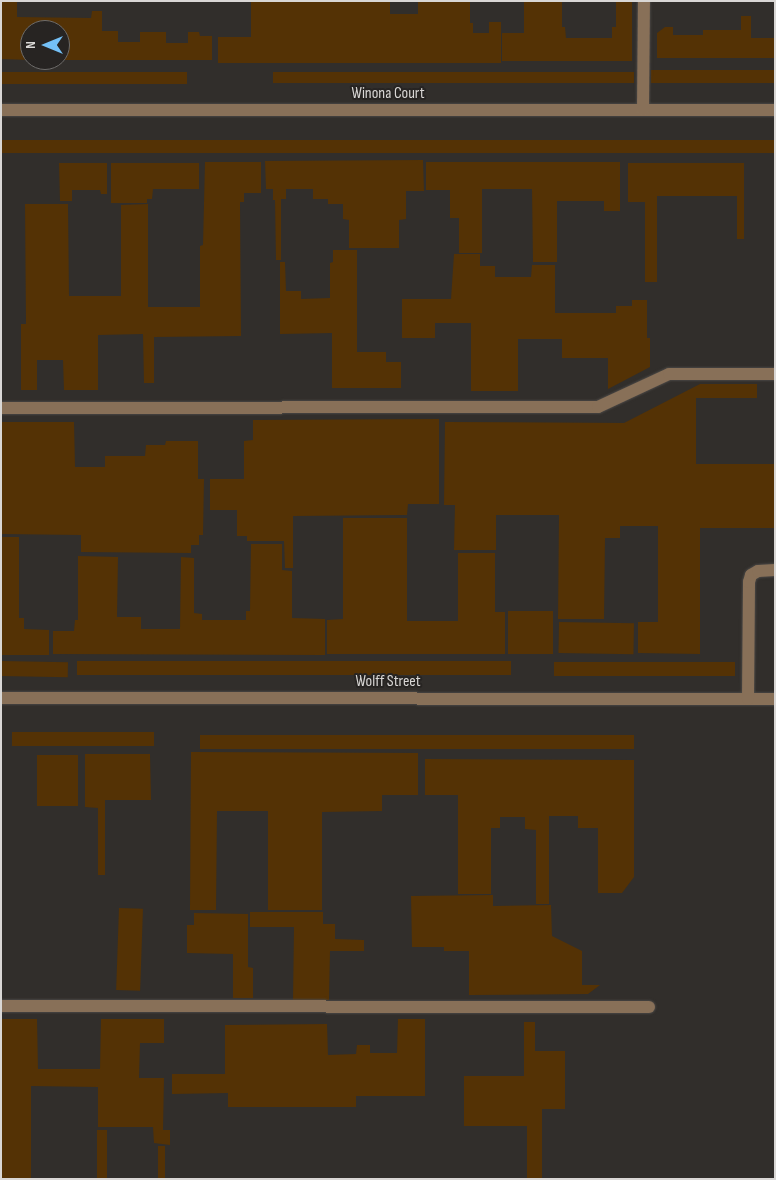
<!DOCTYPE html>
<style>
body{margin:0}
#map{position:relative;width:776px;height:1180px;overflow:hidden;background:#312e2b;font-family:"Sofia Sans Condensed",sans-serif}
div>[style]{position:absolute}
.green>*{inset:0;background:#543205;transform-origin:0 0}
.roads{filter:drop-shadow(0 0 1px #4c4946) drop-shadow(0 0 1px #4c4946)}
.minor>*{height:12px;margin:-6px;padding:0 6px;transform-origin:6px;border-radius:6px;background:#887058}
span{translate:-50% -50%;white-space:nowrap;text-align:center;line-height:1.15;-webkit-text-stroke:4px #272422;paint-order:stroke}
.street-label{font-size:16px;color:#d9d7d5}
.frame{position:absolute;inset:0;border:2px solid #d9d7d5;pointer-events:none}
.north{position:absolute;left:20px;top:20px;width:50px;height:50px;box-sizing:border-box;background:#272422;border:1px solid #6e6c6a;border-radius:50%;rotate:270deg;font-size:14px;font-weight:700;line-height:20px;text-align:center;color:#d9d7d5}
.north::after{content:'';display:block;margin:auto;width:18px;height:22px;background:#74c0f6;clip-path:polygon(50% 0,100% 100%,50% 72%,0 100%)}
</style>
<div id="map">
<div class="green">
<i style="clip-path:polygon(1px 1px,17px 1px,17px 17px,91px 18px,92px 11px,102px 11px,102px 31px,118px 31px,118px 42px,140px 42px,140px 32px,166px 32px,166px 43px,188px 43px,188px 32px,199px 32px,200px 36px,212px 36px,212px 60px,60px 60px,60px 30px,30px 30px,30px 60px,1px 59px)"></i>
<i style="clip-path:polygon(251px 1px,390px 2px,390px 14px,418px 14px,418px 1px,470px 1px,470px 23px,473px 23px,473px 33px,489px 33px,489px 22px,501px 22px,501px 63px,218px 63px,218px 37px,251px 37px)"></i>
<i style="clip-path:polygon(524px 1px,562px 1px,562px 27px,565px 27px,566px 38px,612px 38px,612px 27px,616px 27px,616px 1px,632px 1px,632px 61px,502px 61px,502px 33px,524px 33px)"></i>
<i style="clip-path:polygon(741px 16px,751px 16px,751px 38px,775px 38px,775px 58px,657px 58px,657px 33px,665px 27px,673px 27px,673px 35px,703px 35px,703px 30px,741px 30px)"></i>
<i style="left:651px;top:70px;width:124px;height:13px"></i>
<i style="left:1px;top:72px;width:186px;height:12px"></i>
<i style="left:273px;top:72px;width:361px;height:11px"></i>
<i style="left:775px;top:140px;width:13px;height:774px;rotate:90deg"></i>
<i style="clip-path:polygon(423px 160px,424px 191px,406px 191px,406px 219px,399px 220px,399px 248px,349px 248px,349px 220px,343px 219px,343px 204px,328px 204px,328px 199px,313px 199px,313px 189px,286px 189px,286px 199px,281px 199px,281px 260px,276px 260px,275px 200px,273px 200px,273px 189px,266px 189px,265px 161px)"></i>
<i style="clip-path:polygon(205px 162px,261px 162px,261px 193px,244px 193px,244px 202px,240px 202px,241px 336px,154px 337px,154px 383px,144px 383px,143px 334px,98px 335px,98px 390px,64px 390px,63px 360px,37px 360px,37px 390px,21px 390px,21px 324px,26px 324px,25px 204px,68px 204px,69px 296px,121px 296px,121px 205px,148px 204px,148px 307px,200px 307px,200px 246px,203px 245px)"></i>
<i style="clip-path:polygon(426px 162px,620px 162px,620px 211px,604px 211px,604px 201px,557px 201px,557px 262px,533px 262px,532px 189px,482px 189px,482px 253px,459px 253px,459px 218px,450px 218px,450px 190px,426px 190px)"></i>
<i style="clip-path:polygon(59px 163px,107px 163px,107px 194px,101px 194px,100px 190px,72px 190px,72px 201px,60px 201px)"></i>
<i style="clip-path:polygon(111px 163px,199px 163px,199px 189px,153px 189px,152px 199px,147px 199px,147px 203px,111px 203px)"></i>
<i style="clip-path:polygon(628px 163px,744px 163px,744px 239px,737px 239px,737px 196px,657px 196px,657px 282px,645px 282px,645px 202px,628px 202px)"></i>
<i style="clip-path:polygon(333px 250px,357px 250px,357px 352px,386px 352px,386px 362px,401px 362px,401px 388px,332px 388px,332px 333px,280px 334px,280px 262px,285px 262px,286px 291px,301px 291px,301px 299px,330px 298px,330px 263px,333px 262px)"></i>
<i style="clip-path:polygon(454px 254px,480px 254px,480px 266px,495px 266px,495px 277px,531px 277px,532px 265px,555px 265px,555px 313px,616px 313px,616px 306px,632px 306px,632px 300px,647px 300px,647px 338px,650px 338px,650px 367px,608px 389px,608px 358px,562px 358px,562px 339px,518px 339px,518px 391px,471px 391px,471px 323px,435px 323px,435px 338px,402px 338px,402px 299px,451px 299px)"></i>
<i style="clip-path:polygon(700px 384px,757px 384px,757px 398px,696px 398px,696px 464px,775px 464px,775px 528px,700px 528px,700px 654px,638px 653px,638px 622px,658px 622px,658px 526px,620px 526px,620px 538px,605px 538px,604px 619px,558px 619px,559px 515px,496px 515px,496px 550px,454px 550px,455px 505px,444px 505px,445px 422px,624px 423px)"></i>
<i style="clip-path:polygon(439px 419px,439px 504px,408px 504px,407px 515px,293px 516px,293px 568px,285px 568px,284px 541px,247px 541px,247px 536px,237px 536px,237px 510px,210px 510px,210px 479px,244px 479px,244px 441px,253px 440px,253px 420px)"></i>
<i style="clip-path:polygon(1px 422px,74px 422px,75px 467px,105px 467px,105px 456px,145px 456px,146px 445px,165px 445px,166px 441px,198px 441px,198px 479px,204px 479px,203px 535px,199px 535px,199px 545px,191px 545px,191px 553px,81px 552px,81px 535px,1px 534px)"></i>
<i style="clip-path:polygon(343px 518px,407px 518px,407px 621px,458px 621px,458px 553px,495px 553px,495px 612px,505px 612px,505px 654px,327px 654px,327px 620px,343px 619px)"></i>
<i style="clip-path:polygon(1px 537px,19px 537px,19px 618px,24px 618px,24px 629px,49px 630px,49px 655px,1px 655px)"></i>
<i style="clip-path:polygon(251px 544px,282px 544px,282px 570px,292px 571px,292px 618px,325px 619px,325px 655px,53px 654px,53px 631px,74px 631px,75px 620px,78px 620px,78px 556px,118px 557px,117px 617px,141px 617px,141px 629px,180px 629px,181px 557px,194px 558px,194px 613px,202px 614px,202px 620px,246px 620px,246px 611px,250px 611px)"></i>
<i style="left:508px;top:611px;width:45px;height:43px"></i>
<i style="left:559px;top:622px;width:75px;height:31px;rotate:1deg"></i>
<i style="left:1px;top:661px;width:67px;height:15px;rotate:1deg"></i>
<i style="left:77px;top:661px;width:434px;height:14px"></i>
<i style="left:554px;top:662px;width:181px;height:14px"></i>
<i style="left:12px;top:732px;width:142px;height:14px"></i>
<i style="left:200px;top:735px;width:434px;height:14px"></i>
<i style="clip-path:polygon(191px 752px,418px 753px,418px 795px,382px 795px,382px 811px,322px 812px,322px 910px,268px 910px,268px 811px,217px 811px,216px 910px,190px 910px)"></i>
<i style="clip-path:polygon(85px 754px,150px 754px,151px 800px,105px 800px,105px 875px,98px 875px,98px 808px,85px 807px)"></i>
<i style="left:78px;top:755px;width:51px;height:41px;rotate:90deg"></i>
<i style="clip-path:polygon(425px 759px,634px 760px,634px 877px,622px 893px,598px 893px,598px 828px,578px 828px,578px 816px,549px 816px,549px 904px,536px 904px,536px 830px,525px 829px,525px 817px,500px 817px,500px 828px,491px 828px,491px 894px,458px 894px,458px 795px,425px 795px)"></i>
<i style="clip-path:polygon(493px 895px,493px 906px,551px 905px,552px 936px,582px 951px,582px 985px,600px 985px,588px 994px,469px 995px,469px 951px,444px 951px,444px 947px,412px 947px,411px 896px)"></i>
<i style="left:119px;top:908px;width:24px;height:82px;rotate:2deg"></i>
<i style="clip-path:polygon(250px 912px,323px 912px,323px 924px,335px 924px,335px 939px,364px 940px,364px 951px,330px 951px,329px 1000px,293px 1000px,294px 927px,250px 927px)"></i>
<i style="clip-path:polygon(194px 913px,248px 914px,248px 967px,253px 968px,253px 998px,233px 998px,233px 954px,187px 953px,187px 925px,194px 925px)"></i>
<i style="clip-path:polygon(1px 1019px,37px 1019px,38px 1069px,100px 1069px,101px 1019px,164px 1019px,164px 1043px,140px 1043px,139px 1078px,164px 1078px,163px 1130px,170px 1130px,170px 1145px,154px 1143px,153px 1127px,98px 1127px,98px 1087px,31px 1086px,31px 1179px,1px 1178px)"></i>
<i style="clip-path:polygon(398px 1019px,425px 1019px,425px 1096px,356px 1096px,356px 1107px,228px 1107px,228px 1093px,172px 1094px,172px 1074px,225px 1074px,225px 1025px,327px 1024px,328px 1055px,356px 1054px,357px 1045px,370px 1045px,370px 1053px,397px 1053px)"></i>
<i style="clip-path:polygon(524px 1022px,535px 1022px,535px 1051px,565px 1051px,565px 1109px,542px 1109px,542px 1179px,527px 1179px,527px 1126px,464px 1126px,464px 1076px,524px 1076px)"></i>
<i style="left:97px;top:1130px;width:10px;height:49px"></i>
<i style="left:158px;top:1146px;width:7px;height:33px"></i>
</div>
<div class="roads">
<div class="minor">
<i style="left:1px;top:110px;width:774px"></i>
<i style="left:643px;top:110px;width:109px;rotate:-89.5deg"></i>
<i style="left:1px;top:408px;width:597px;rotate:-0.1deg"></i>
<i style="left:598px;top:407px;width:78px;rotate:-24.9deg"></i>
<i style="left:669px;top:374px;width:106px"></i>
<i style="left:1px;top:698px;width:774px;rotate:0.07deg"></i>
<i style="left:748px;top:699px;width:117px;rotate:-89.5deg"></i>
<i style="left:749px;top:582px;width:7px;rotate:-74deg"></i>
<i style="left:751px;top:575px;width:8px;rotate:-30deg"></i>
<i style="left:758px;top:571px;width:17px;rotate:-3deg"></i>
<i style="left:1px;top:1006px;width:648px;rotate:0.09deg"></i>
</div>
</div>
<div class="street-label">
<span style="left:388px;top:94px">Winona Court</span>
<span style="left:388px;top:682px">Wolff Street</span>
</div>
<div class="frame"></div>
<div class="north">N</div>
</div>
